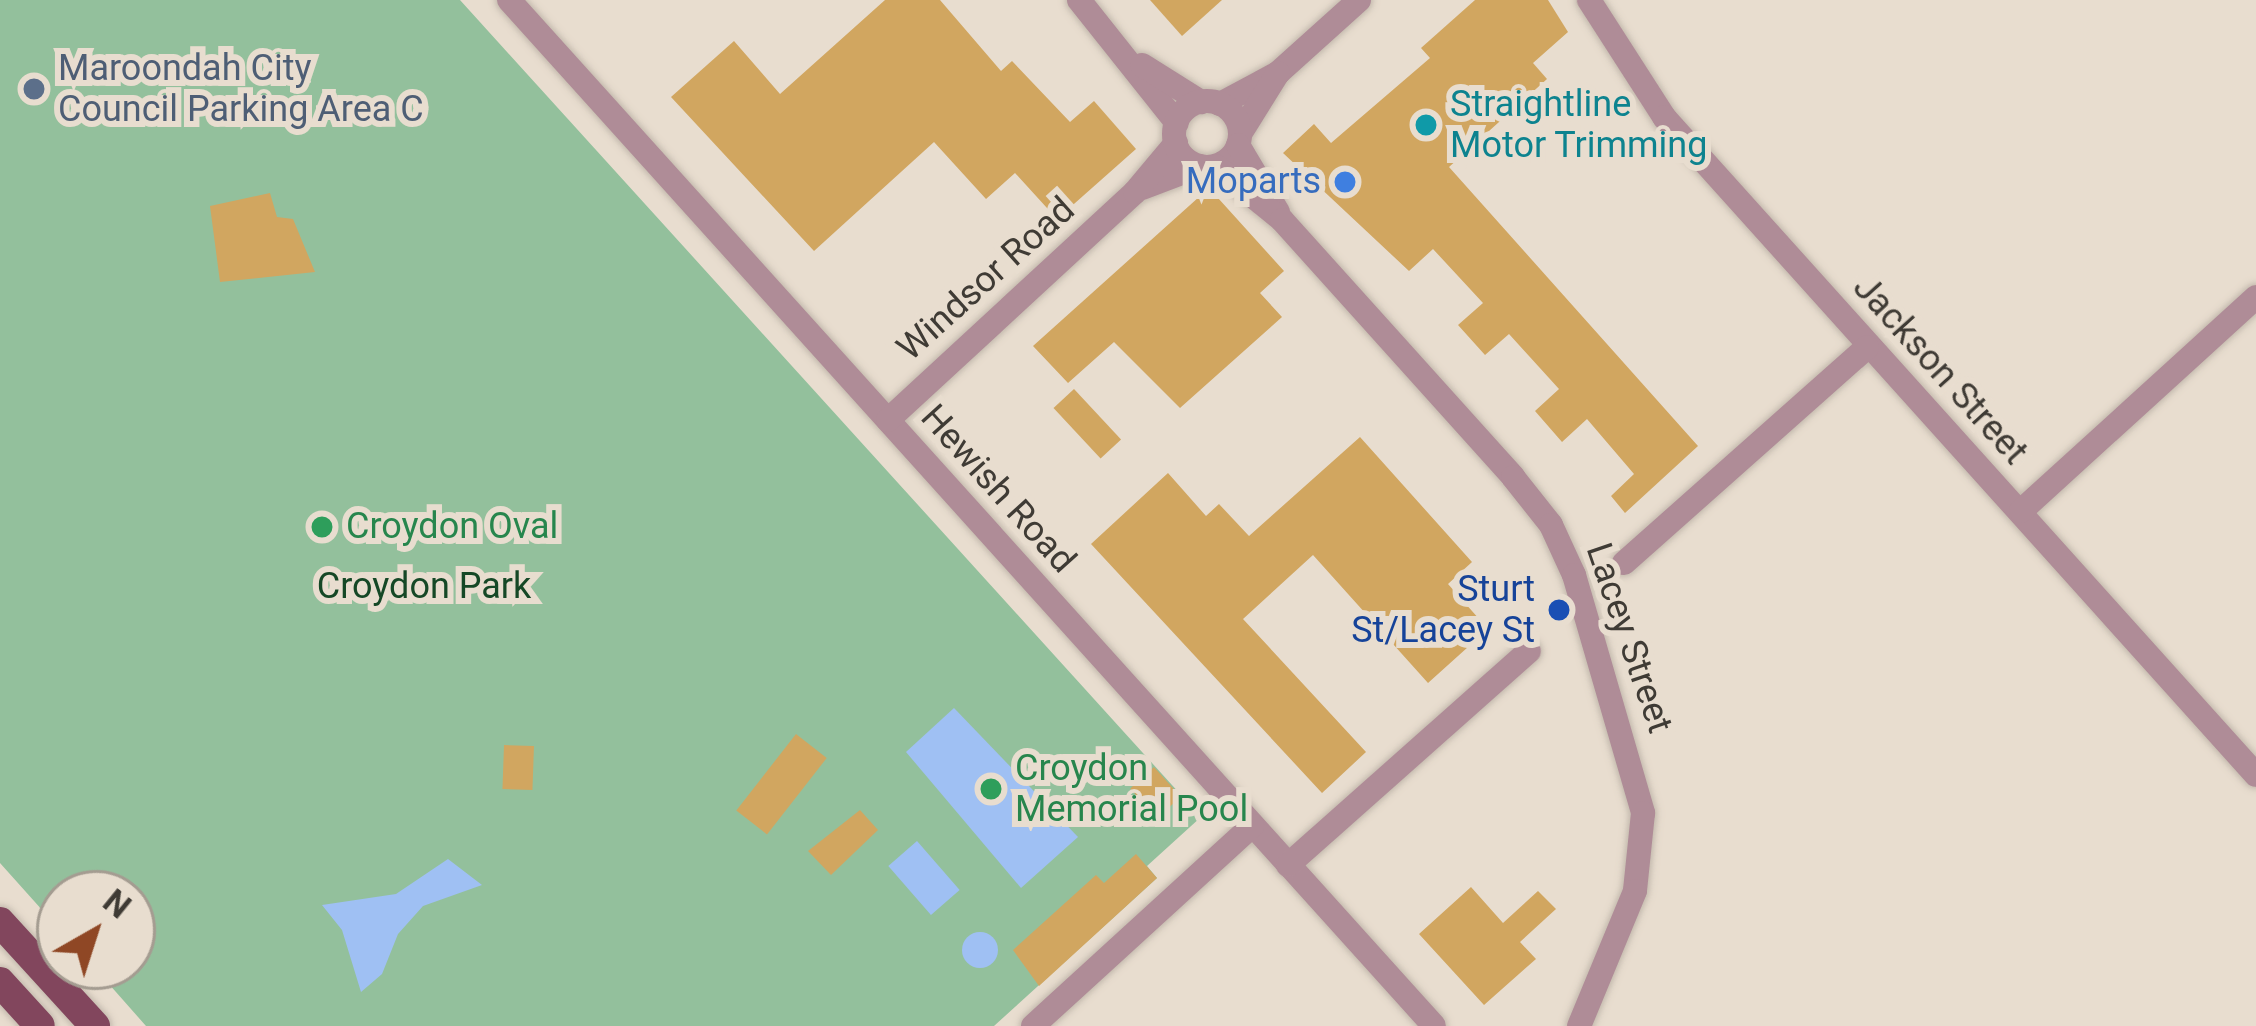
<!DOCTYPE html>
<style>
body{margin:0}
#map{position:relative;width:2256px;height:1026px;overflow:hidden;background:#e8ddcf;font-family:Roboto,sans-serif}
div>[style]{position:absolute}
.green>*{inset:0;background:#93c09c}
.water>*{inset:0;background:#9fc0f3;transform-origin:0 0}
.round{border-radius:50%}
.building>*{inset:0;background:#d1a660;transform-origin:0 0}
.roads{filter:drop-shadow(0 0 3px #c3b9ad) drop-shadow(0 0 3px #c3b9ad)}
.minor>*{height:24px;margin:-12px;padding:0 12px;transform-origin:12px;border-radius:12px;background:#af8c97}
.tertiary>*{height:24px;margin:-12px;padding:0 12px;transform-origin:12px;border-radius:12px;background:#af8c97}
.tertiary>.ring{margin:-12px;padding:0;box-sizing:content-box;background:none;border:24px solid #af8c97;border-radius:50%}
.primary>*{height:30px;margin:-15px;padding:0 15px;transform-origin:15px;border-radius:15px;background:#82465d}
.dots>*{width:33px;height:33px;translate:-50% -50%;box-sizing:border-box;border:6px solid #e8ddcf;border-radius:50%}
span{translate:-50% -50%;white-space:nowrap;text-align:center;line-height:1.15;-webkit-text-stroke:12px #e8ddcf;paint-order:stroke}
.service-label{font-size:36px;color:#4e5e75}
.left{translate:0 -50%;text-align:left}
.culture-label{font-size:36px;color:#0d838f}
.shop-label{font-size:36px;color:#366cbe}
.right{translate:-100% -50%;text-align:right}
.street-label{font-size:36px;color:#3f3b35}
.leisure-label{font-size:36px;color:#27864d}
.park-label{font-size:36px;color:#154826}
.transit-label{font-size:36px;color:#164399}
.north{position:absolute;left:36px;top:870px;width:120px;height:120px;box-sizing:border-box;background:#e8ddcf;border:3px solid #a49c91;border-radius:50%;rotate:39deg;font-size:33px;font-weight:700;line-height:48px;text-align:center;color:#3f3b35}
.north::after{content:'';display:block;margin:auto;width:42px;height:54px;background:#8f4725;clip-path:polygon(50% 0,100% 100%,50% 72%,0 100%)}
</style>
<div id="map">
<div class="green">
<i style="clip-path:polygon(0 0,460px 0,1201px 817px,1147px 866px,1157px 878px,994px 1026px,146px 1026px,93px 966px,132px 966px,132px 894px,60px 894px,60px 930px,0 863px)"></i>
</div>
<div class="water">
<i style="clip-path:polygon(954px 708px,1078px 837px,1021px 888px,906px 752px)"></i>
<i style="left:917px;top:841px;width:65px;height:38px;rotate:49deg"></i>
<i style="clip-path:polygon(448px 859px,482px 885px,423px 906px,398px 934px,382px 974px,361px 992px,342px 930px,322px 905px,396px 894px)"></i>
<i class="round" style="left:962px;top:932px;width:36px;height:36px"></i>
</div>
<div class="building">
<i style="clip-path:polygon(885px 0,940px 0,1001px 71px,1012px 61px,1070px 122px,1094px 101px,1136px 149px,1057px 219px,1015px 173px,986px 199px,934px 142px,814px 251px,671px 97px,734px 41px,780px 94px)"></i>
<i style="clip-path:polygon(1150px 0,1222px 0,1182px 36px)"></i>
<i style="clip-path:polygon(1475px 0,1548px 0,1568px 32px,1533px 63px,1547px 79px,1449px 167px,1698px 446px,1625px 513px,1611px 496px,1634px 474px,1587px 419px,1562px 442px,1535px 411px,1559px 389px,1509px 334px,1485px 355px,1458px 325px,1483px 303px,1433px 249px,1409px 271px,1283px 153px,1314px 124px,1331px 143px,1430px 58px,1421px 48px)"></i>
<i style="clip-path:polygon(1209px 188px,1284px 271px,1260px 293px,1282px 317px,1180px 408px,1114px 342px,1068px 383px,1033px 346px)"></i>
<i style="clip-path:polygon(270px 193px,277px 217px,293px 219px,315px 272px,220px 282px,210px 206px)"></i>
<i style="left:1074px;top:389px;width:69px;height:28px;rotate:47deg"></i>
<i style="clip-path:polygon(1360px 437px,1472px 562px,1448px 584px,1488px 629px,1428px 683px,1313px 555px,1243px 619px,1366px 752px,1322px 793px,1091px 544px,1168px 473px,1206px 516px,1219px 504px,1249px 536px)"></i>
<i style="left:796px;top:734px;width:39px;height:97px;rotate:38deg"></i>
<i style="left:504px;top:745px;width:30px;height:44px;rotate:2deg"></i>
<i style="left:1154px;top:767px;width:40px;height:32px;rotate:48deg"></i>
<i style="clip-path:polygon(860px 810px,878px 830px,831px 875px,808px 851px)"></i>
<i style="clip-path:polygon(1136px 854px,1157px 878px,1039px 986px,1013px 950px,1096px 875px,1104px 883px)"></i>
<i style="clip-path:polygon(1471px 887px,1503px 923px,1538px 891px,1556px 909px,1520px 942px,1536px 959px,1484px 1005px,1419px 934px)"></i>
</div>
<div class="roads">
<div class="minor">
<i style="left:509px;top:0;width:1381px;rotate:47.96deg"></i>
<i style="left:1589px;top:0;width:139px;rotate:57.3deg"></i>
<i style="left:1664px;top:117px;width:885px;rotate:48.02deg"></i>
<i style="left:1220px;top:104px;width:66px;rotate:-28.1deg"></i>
<i style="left:1278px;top:73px;width:109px;rotate:-42deg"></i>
<i style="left:1240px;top:134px;width:72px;rotate:-58.1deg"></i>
<i style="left:1142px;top:188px;width:62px;rotate:-20.8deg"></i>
<i style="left:888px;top:420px;width:336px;rotate:-42.7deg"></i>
<i style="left:1135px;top:192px;width:64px;rotate:-50.1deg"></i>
<i style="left:2021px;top:511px;width:318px;rotate:-42.3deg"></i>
<i style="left:1624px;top:563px;width:325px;rotate:-41.6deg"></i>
<i style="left:1288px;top:865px;width:322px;rotate:-41.6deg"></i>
<i style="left:1033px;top:1026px;width:297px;rotate:-42.4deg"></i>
</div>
<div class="tertiary">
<i style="left:1079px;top:0;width:157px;rotate:51.5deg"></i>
<i style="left:1142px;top:65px;width:70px;rotate:32.1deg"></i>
<i class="ring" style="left:1174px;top:101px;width:42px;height:42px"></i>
<i style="left:1238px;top:145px;width:78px;rotate:59.2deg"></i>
<i style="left:1216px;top:166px;width:85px;rotate:39.3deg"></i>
<i style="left:1282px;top:220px;width:346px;rotate:48deg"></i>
<i style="left:1513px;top:477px;width:61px;rotate:51.6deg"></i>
<i style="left:1551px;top:525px;width:55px;rotate:65.3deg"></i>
<i style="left:1574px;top:575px;width:248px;rotate:73.8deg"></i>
<i style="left:1643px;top:813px;width:78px;rotate:95.9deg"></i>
<i style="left:1635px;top:891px;width:146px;rotate:112.5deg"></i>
</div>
<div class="primary">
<i style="left:0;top:922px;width:141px;rotate:47.6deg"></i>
<i style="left:0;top:982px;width:59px;rotate:47.7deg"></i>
</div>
</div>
<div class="dots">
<i style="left:34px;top:89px;background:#5c6f8a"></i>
<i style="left:1426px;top:125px;background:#0f9aa8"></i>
<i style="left:1345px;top:182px;background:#3f7fe0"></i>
<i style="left:322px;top:527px;background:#2e9e5b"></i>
<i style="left:1559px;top:610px;background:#1a4fb4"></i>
<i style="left:991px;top:789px;background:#2e9e5b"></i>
</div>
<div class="service-label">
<span class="left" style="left:58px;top:89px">Maroondah City<br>Council Parking Area C</span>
</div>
<div class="culture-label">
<span class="left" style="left:1450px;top:125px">Straightline<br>Motor Trimming</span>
</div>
<div class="shop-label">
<span class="right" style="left:1321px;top:182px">Moparts</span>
</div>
<div class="street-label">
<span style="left:986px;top:279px;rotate:-42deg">Windsor Road</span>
<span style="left:1940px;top:370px;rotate:48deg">Jackson Street</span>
<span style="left:998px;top:489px;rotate:48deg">Hewish Road</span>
<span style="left:1629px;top:638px;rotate:71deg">Lacey Street</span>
</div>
<div class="leisure-label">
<span class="left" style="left:346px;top:527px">Croydon Oval</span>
<span class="left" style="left:1015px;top:789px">Croydon<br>Memorial Pool</span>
</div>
<div class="park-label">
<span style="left:424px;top:587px">Croydon Park</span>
</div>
<div class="transit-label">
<span class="right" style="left:1535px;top:610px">Sturt<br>St/Lacey St</span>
</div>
<div class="north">N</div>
</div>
